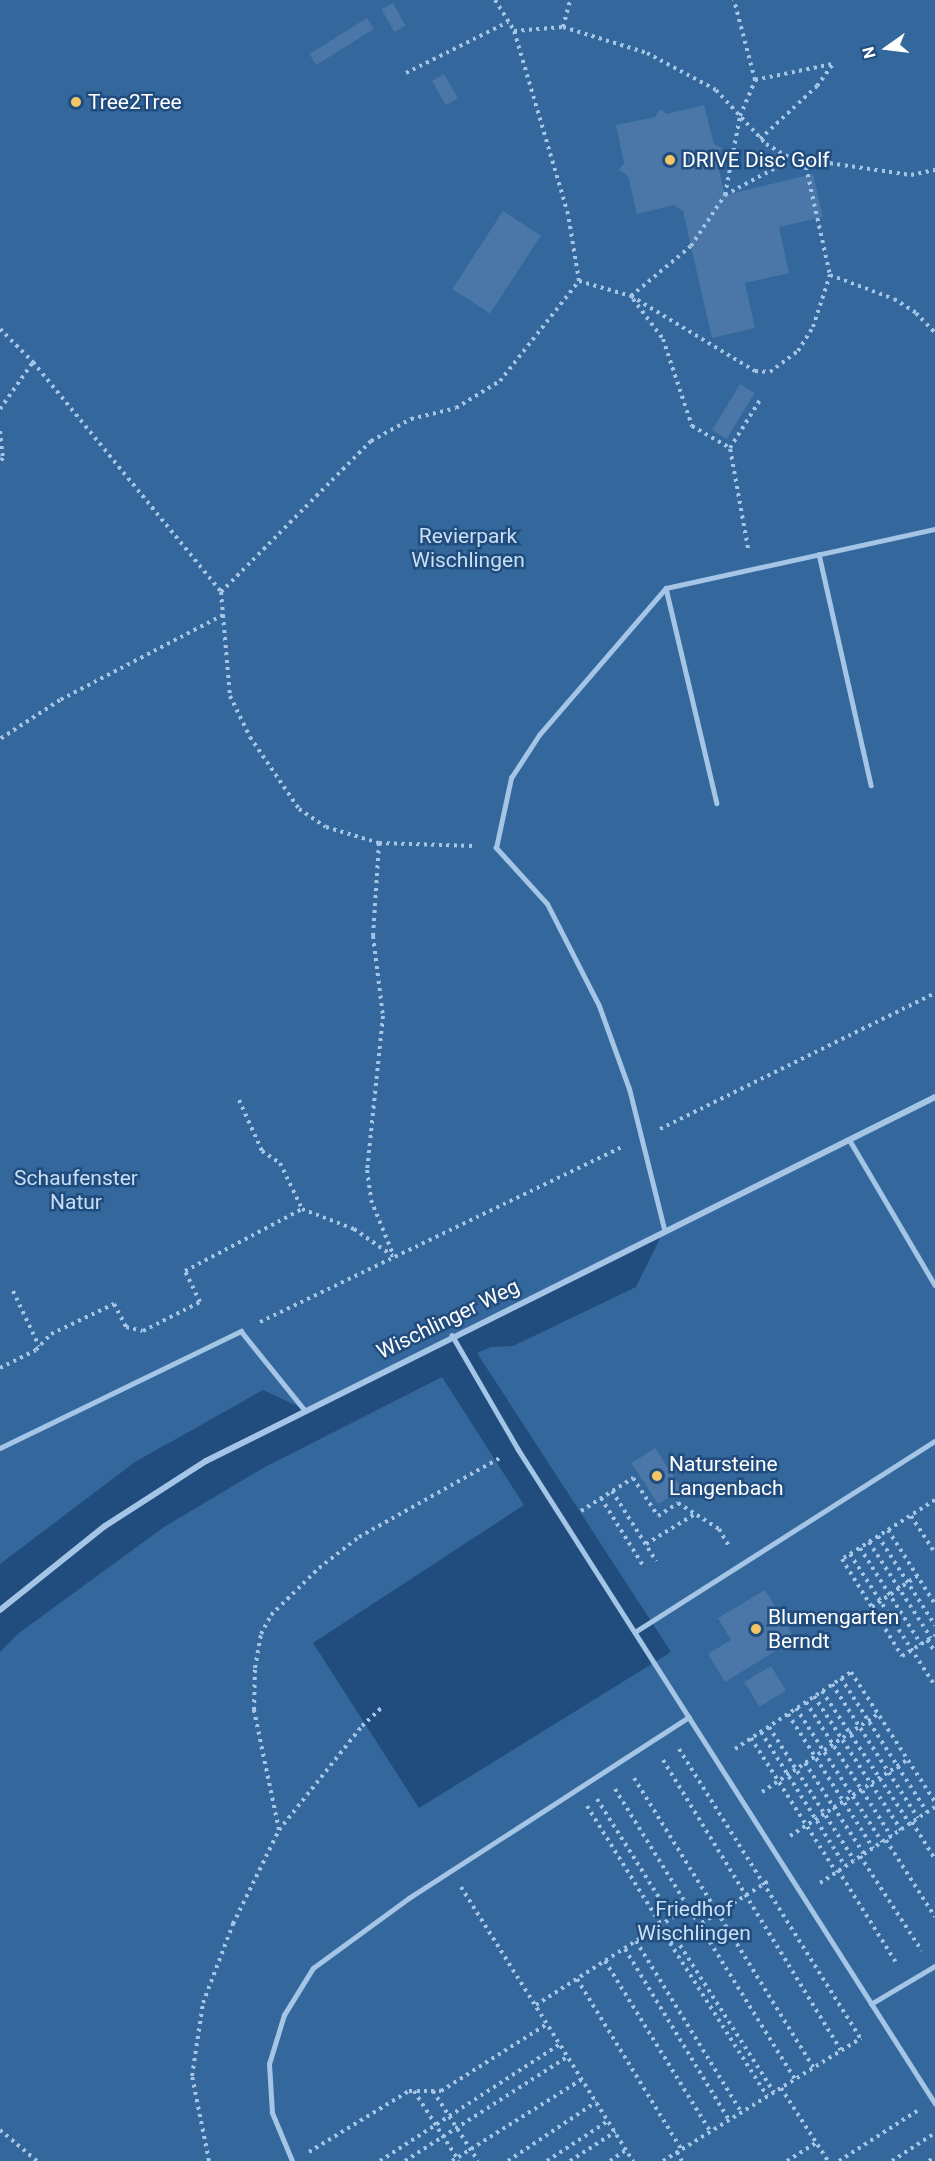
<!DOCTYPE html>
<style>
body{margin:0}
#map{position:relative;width:935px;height:2161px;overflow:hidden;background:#214d7e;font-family:Roboto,sans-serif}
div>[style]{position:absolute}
.green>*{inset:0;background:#34679c}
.building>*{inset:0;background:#4a77a8;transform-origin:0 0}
.path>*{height:4px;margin-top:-2px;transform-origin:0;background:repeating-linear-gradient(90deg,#a5c5e7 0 3px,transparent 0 7.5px)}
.lane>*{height:4.5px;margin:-2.25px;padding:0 2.25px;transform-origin:2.25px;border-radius:2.25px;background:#a5c5e7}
.street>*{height:6px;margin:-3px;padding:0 3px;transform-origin:3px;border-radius:3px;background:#a5c5e7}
.dots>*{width:16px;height:16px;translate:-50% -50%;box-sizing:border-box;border:3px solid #214d7e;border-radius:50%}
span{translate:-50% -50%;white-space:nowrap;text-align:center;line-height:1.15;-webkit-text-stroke:5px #214d7e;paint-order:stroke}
.poi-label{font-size:21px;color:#fff}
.left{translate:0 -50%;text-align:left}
.park-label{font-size:21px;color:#c9dff5}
.street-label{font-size:21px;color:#fff}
.north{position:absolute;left:857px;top:18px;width:60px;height:60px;-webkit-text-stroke:4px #214d7e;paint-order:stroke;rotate:256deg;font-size:16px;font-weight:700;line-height:24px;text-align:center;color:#fff}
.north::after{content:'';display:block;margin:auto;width:21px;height:27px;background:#fff;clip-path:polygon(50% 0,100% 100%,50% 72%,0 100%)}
</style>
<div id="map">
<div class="green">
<i style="clip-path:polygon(0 0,935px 0,935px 2161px,0 2161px,0 1652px,19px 1633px,164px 1527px,265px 1467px,442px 1377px,524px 1505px,313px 1643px,419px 1808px,671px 1652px,477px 1353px,491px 1347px,513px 1346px,636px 1287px,664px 1230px,304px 1409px,263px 1390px,135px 1462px,0 1564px)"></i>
</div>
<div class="building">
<i style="left:393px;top:3px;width:26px;height:13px;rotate:61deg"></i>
<i style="left:367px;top:18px;width:13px;height:68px;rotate:58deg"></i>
<i style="left:444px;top:74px;width:28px;height:14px;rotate:60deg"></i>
<i style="clip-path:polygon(704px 105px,714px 144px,722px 148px,716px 158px,725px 195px,813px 174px,823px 217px,779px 227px,789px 273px,745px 283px,755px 328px,712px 338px,683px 211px,674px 205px,637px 214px,628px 176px,619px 170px,624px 163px,616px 125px,655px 117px,660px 109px,667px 114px)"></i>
<i style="left:503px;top:211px;width:45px;height:93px;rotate:33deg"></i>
<i style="left:740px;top:384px;width:17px;height:54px;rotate:31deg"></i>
<i style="left:655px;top:1448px;width:49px;height:28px;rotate:57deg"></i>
<i style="clip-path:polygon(765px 1590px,795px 1639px,725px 1682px,708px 1654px,731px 1640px,718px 1618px)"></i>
<i style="left:771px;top:1666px;width:29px;height:31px;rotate:59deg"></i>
</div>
<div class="path">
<i style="left:495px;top:0;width:36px;rotate:58deg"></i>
<i style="left:514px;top:31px;width:49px;rotate:-4.7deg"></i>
<i style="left:563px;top:27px;width:88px;rotate:17.2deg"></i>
<i style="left:647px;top:53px;width:78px;rotate:28.2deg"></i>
<i style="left:716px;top:90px;width:74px;rotate:47.2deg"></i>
<i style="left:766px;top:144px;width:46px;rotate:29.9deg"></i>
<i style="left:806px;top:167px;width:111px;rotate:77.5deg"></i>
<i style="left:830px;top:275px;width:68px;rotate:20.6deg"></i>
<i style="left:894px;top:299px;width:26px;rotate:32deg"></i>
<i style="left:916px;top:313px;width:28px;rotate:46deg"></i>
<i style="left:563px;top:27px;width:28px;rotate:-75deg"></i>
<i style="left:406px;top:73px;width:114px;rotate:-26.6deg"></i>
<i style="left:755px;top:80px;width:79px;rotate:-11.7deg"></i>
<i style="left:760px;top:139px;width:78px;rotate:-42.9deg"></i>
<i style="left:817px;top:86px;width:27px;rotate:-54deg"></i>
<i style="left:806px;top:167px;width:11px;rotate:-34deg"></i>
<i style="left:815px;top:161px;width:97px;rotate:8.3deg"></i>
<i style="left:911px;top:175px;width:25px;rotate:-12deg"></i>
<i style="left:725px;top:195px;width:76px;rotate:-28.2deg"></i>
<i style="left:579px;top:281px;width:54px;rotate:16.1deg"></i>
<i style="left:631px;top:296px;width:145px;rotate:31.2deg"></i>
<i style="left:755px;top:371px;width:15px;rotate:4deg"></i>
<i style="left:770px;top:372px;width:35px;rotate:-37deg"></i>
<i style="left:798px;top:351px;width:28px;rotate:-58deg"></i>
<i style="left:813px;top:327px;width:55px;rotate:-71.9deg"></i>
<i style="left:631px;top:296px;width:78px;rotate:-39.8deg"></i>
<i style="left:691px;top:246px;width:61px;rotate:-56.3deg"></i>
<i style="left:725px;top:195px;width:80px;rotate:-79.2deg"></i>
<i style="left:740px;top:116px;width:39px;rotate:-67deg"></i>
<i style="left:755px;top:80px;width:83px;rotate:-104.7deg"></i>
<i style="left:633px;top:299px;width:50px;rotate:53.1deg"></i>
<i style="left:663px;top:339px;width:92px;rotate:71.6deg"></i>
<i style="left:692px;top:426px;width:44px;rotate:30.1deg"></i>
<i style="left:0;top:329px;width:47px;rotate:45deg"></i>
<i style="left:33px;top:362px;width:297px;rotate:50.7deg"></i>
<i style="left:221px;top:592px;width:23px;rotate:85deg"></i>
<i style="left:223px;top:615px;width:184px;rotate:152.5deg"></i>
<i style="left:60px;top:700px;width:72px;rotate:147deg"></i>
<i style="left:0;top:409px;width:57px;rotate:-54.9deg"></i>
<i style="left:0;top:431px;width:27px;rotate:84deg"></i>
<i style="left:3px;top:458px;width:5px;rotate:127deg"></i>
<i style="left:748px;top:548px;width:102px;rotate:-100.2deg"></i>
<i style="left:730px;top:448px;width:57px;rotate:-58deg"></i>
<i style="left:221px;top:592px;width:213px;rotate:-45.2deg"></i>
<i style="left:371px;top:441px;width:46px;rotate:-28.8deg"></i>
<i style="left:411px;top:419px;width:46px;rotate:-13.7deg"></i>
<i style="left:456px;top:408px;width:52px;rotate:-31.5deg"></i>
<i style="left:500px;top:381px;width:127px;rotate:-51.7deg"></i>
<i style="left:579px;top:281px;width:68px;rotate:-99.3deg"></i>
<i style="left:568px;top:214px;width:191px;rotate:-106.4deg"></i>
<i style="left:223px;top:615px;width:81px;rotate:85.1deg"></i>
<i style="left:230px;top:696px;width:46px;rotate:64deg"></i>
<i style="left:250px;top:737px;width:87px;rotate:55.8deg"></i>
<i style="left:299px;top:809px;width:32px;rotate:34deg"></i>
<i style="left:326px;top:827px;width:55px;rotate:16.8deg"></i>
<i style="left:379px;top:843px;width:96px;rotate:1.8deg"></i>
<i style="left:379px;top:843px;width:93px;rotate:93.7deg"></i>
<i style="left:373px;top:936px;width:81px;rotate:82.9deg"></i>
<i style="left:383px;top:1016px;width:155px;rotate:95.9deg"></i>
<i style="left:367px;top:1170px;width:30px;rotate:82deg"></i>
<i style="left:371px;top:1200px;width:61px;rotate:68deg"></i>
<i style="left:239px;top:1100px;width:56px;rotate:65.7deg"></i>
<i style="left:262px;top:1151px;width:22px;rotate:34deg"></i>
<i style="left:280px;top:1163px;width:51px;rotate:64.4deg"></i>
<i style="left:302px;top:1209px;width:56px;rotate:21deg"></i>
<i style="left:354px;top:1229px;width:47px;rotate:34.7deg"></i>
<i style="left:660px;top:1129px;width:307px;rotate:-26.3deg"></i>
<i style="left:13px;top:1291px;width:61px;rotate:64.7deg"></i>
<i style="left:260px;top:1322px;width:404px;rotate:-25.8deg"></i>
<i style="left:0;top:1368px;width:40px;rotate:-26.6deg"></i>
<i style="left:36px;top:1350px;width:22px;rotate:-47deg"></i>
<i style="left:51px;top:1334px;width:70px;rotate:-25.5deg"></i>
<i style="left:114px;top:1304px;width:26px;rotate:62deg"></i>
<i style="left:126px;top:1327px;width:17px;rotate:13deg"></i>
<i style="left:143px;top:1331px;width:64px;rotate:-27deg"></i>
<i style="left:200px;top:1302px;width:34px;rotate:-116deg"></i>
<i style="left:185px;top:1271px;width:132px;rotate:-27.9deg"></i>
<i style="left:612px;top:1491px;width:83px;rotate:57.8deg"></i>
<i style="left:601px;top:1498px;width:81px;rotate:58.1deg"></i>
<i style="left:935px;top:1500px;width:110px;rotate:147.6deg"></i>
<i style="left:842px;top:1559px;width:114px;rotate:58.3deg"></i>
<i style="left:902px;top:1656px;width:39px;rotate:-32deg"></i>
<i style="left:581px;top:1511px;width:62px;rotate:-32.4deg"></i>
<i style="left:633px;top:1478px;width:45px;rotate:56.7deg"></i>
<i style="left:658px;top:1516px;width:24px;rotate:-33deg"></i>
<i style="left:678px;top:1503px;width:49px;rotate:32.4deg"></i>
<i style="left:719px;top:1529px;width:20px;rotate:60deg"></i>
<i style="left:911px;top:1516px;width:44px;rotate:57deg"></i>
<i style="left:888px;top:1530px;width:88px;rotate:57.6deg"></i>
<i style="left:878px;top:1536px;width:106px;rotate:57.4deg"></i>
<i style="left:869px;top:1542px;width:114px;rotate:57.1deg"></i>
<i style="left:646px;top:1544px;width:57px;rotate:-31.5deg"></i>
<i style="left:860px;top:1548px;width:114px;rotate:57.6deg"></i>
<i style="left:850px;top:1554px;width:157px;rotate:57.2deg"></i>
<i style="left:872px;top:1607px;width:55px;rotate:-34.6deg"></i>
<i style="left:927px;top:1640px;width:14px;rotate:56deg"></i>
<i style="left:841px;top:1678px;width:159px;rotate:57.3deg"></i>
<i style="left:832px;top:1684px;width:159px;rotate:57.3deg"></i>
<i style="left:822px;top:1691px;width:159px;rotate:56.5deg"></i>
<i style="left:814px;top:1696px;width:160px;rotate:57deg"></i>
<i style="left:806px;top:1702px;width:159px;rotate:57.6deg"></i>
<i style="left:796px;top:1708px;width:159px;rotate:57.3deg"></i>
<i style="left:788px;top:1714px;width:159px;rotate:57.6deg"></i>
<i style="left:769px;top:1727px;width:158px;rotate:57.4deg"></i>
<i style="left:761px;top:1732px;width:158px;rotate:57.9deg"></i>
<i style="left:751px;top:1738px;width:159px;rotate:57.6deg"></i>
<i style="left:679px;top:1749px;width:341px;rotate:57.9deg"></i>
<i style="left:735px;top:1749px;width:139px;rotate:-33.6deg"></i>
<i style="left:851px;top:1672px;width:155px;rotate:57.1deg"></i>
<i style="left:663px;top:1760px;width:340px;rotate:58.5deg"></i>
<i style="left:805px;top:1763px;width:108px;rotate:57deg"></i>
<i style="left:634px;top:1778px;width:340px;rotate:58.2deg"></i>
<i style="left:615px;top:1789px;width:341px;rotate:58.2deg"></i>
<i style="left:762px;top:1792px;width:140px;rotate:-33.9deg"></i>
<i style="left:597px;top:1799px;width:141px;rotate:57.8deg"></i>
<i style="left:587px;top:1806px;width:140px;rotate:58.1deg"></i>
<i style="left:912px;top:1822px;width:44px;rotate:58.1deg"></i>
<i style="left:279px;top:1830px;width:123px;rotate:-101.8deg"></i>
<i style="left:254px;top:1710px;width:42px;rotate:-88.6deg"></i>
<i style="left:255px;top:1668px;width:35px;rotate:-80deg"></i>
<i style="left:261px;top:1634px;width:21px;rotate:-62deg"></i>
<i style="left:271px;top:1615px;width:67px;rotate:-44.4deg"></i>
<i style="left:319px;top:1568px;width:51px;rotate:-37.8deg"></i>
<i style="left:359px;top:1537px;width:162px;rotate:-29.3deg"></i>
<i style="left:790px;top:1836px;width:140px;rotate:-33deg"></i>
<i style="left:886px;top:1840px;width:91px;rotate:57.5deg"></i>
<i style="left:860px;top:1856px;width:113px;rotate:56.9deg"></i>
<i style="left:838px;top:1870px;width:111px;rotate:57.9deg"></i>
<i style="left:820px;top:1883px;width:138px;rotate:-33.5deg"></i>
<i style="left:461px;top:1887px;width:324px;rotate:57.9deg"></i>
<i style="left:659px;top:1926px;width:36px;rotate:-32deg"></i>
<i style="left:676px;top:1939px;width:182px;rotate:57.4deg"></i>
<i style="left:636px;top:1941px;width:201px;rotate:58.4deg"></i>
<i style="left:670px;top:1943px;width:181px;rotate:57.6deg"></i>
<i style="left:625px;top:1949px;width:200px;rotate:58.7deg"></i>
<i style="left:605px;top:1961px;width:200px;rotate:58.3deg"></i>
<i style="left:577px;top:1979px;width:199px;rotate:58.5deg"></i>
<i style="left:536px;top:2005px;width:146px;rotate:-32.7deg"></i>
<i style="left:659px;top:1926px;width:20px;rotate:57deg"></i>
<i style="left:670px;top:1943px;width:118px;rotate:-32.2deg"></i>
<i style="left:781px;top:2088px;width:87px;rotate:57.2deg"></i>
<i style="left:414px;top:2091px;width:83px;rotate:57.3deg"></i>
<i style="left:433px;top:2091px;width:83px;rotate:57.3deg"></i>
<i style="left:0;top:2130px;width:48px;rotate:40deg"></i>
<i style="left:309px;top:2152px;width:117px;rotate:-31.4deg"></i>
<i style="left:409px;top:2091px;width:32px"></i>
<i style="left:441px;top:2091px;width:125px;rotate:-32.3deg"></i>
<i style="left:677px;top:2152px;width:10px;rotate:61deg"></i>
<i style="left:209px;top:2161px;width:87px;rotate:-101.3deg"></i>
<i style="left:192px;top:2076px;width:74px;rotate:-81.4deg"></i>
<i style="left:203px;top:2003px;width:85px;rotate:-69.2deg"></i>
<i style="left:233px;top:1924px;width:105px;rotate:-63.9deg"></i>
<i style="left:279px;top:1830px;width:133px;rotate:-51.4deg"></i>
<i style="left:362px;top:1726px;width:26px;rotate:-43deg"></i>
<i style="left:380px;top:2161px;width:215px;rotate:-33deg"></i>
<i style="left:405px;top:2161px;width:193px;rotate:-32.7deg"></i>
<i style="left:452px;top:2161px;width:154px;rotate:-32.2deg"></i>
<i style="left:508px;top:2161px;width:106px;rotate:-33.8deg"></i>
<i style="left:547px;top:2161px;width:73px;rotate:-33.3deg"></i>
<i style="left:570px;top:2161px;width:54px;rotate:-32.8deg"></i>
<i style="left:610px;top:2161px;width:19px;rotate:-35deg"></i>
<i style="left:663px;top:2161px;width:233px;rotate:-31.8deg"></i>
<i style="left:787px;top:2161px;width:34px;rotate:-32deg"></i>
<i style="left:839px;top:2161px;width:93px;rotate:-32.7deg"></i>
<i style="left:892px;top:2161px;width:51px;rotate:-33.1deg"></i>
<i style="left:929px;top:2161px;width:7px;rotate:-34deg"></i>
</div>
<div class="lane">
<i style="left:819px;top:554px;width:237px;rotate:77.3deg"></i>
<i style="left:666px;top:588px;width:275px;rotate:-12.4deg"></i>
<i style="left:849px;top:1139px;width:169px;rotate:59.5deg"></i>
<i style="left:664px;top:1229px;width:144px;rotate:-104deg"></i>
<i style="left:629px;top:1089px;width:88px;rotate:-109.9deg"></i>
<i style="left:599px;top:1006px;width:114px;rotate:-117deg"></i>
<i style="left:547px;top:904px;width:76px;rotate:-132.3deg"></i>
<i style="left:496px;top:848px;width:72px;rotate:-77.9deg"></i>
<i style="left:511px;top:778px;width:51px;rotate:-56.9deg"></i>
<i style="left:539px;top:735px;width:194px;rotate:-49.2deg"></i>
<i style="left:666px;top:588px;width:221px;rotate:76.7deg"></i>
<i style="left:452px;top:1335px;width:132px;rotate:59.9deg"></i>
<i style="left:518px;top:1449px;width:776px;rotate:57.48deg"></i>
<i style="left:0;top:1448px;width:268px;rotate:-25.9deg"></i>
<i style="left:241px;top:1331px;width:100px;rotate:51.1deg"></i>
<i style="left:635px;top:1632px;width:356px;rotate:-32.5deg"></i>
<i style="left:871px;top:2004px;width:74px;rotate:-30.7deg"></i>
<i style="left:292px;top:2161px;width:52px;rotate:-112.6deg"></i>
<i style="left:272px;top:2113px;width:49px;rotate:-93.5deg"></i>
<i style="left:269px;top:2064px;width:51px;rotate:-73deg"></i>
<i style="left:284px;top:2015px;width:55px;rotate:-58.3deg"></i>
<i style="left:313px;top:1968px;width:119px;rotate:-36.1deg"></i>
<i style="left:409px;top:1898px;width:333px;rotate:-32.9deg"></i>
</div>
<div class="street">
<i style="left:0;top:1610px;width:134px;rotate:-38.7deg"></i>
<i style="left:105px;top:1526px;width:120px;rotate:-32.8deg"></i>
<i style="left:206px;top:1461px;width:815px;rotate:-26.53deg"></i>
</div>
<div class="dots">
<i style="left:76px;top:102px;background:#f4c566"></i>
<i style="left:670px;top:160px;background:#f4c566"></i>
<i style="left:657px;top:1476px;background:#f4c566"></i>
<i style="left:756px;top:1629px;background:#f4c566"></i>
</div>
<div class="poi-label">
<span class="left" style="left:88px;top:102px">Tree2Tree</span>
<span class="left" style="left:682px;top:160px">DRIVE Disc Golf</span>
<span class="left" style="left:669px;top:1476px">Natursteine<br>Langenbach</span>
<span class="left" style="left:768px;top:1629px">Blumengarten<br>Berndt</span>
</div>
<div class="park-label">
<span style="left:468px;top:548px">Revierpark<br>Wischlingen</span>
<span style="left:76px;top:1190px">Schaufenster<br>Natur</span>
<span style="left:694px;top:1921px">Friedhof<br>Wischlingen</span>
</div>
<div class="street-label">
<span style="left:448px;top:1319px;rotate:-26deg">Wischlinger Weg</span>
</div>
<div class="north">N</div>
</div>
